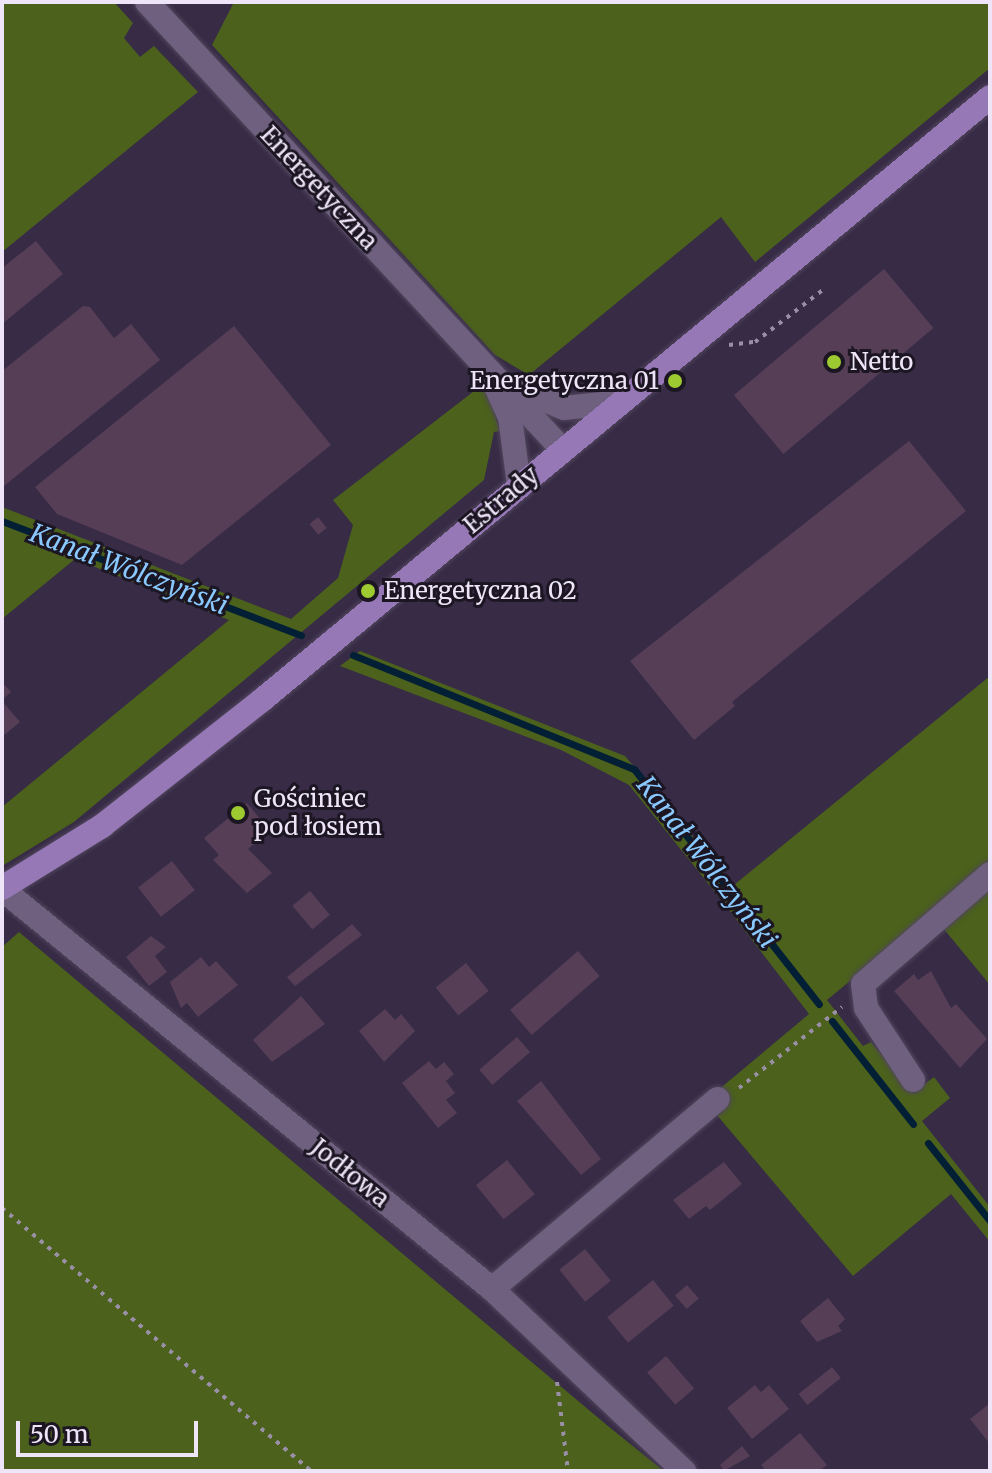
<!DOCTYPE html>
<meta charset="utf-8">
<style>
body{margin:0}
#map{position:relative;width:992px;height:1473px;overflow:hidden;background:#372b46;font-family:Merriweather,serif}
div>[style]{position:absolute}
.green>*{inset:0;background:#4b611c}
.stream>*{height:7px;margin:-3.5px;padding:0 3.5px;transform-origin:3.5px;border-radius:3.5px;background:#031f35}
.building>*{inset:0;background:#553e56;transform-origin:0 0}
.path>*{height:4px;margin-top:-2px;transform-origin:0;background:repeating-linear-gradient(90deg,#9a90a6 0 4px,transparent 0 10px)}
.roads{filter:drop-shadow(0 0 2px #51465d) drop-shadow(0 0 2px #51465d)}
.minor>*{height:24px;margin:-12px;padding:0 12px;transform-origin:12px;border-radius:12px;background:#6e607e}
.major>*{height:24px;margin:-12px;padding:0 12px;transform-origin:12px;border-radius:12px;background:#9678b6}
.dots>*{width:22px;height:22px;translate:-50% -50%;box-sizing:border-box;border:4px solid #1c1623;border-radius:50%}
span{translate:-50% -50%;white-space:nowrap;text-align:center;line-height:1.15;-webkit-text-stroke:6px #1c1623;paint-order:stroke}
.street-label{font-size:24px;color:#eee6f8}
.poi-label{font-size:24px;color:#eee6f8}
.left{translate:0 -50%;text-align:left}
.right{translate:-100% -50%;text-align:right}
.water-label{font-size:26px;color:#8ac9ff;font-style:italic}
.frame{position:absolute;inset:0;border:4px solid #eee6f8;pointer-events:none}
.scale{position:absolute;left:16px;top:1421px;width:182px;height:36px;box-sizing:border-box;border:4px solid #eee6f8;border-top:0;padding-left:10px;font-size:24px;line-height:28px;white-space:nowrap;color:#eee6f8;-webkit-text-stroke:6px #1c1623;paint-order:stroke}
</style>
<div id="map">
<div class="green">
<i style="clip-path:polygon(2px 2px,114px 2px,133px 23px,124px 38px,140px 57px,154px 46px,198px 92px,2px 252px)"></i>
<i style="clip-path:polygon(234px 2px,990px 2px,990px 68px,755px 262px,721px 217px,529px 375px,495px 355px,212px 45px)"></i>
<i style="clip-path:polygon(478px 388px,488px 392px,500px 431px,494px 432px,484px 480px,74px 822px,2px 866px,2px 807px,229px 620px,75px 559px,2px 619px,2px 507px,291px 619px,338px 578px,353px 525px,333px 500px)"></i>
<i style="clip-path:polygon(360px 651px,625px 756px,734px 885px,990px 676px,990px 865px,827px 1000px,863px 1046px,871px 1042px,913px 1093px,934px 1077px,950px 1098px,922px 1121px,990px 1207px,990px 1242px,951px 1194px,853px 1276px,705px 1101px,809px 1014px,719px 897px,629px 785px,561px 750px,340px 666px)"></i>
<i style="clip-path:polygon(990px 890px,990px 985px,943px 928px)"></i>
<i style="clip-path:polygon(19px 932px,608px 1426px,664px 1471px,2px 1471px,2px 947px)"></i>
</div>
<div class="stream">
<i style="left:2px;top:521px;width:320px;rotate:20.9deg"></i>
<i style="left:353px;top:655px;width:303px;rotate:22.1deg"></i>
<i style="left:634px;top:769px;width:299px;rotate:51.8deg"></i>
<i style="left:832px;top:1021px;width:131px;rotate:51.8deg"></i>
<i style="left:928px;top:1143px;width:100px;rotate:51.5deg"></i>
</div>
<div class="building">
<i style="clip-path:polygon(36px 241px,63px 274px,2px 324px,2px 268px)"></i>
<i style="left:884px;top:269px;width:77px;height:196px;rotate:50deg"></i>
<i style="clip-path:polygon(83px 306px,90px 307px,114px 338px,131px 324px,160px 360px,4px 486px,2px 371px)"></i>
<i style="clip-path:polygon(234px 326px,331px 445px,182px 565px,57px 514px,35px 487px)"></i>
<i style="clip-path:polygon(909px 441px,966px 511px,732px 702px,735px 706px,694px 740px,630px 661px)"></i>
<i style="left:318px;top:517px;width:14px;height:11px;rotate:51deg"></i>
<i style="clip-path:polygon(2px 682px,11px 692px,2px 700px)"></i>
<i style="clip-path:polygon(2px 701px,20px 722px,3px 736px,2px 735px)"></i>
<i style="clip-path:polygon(247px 803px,270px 831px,248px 849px,272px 873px,247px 893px,213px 860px,219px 855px,204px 838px)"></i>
<i style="left:172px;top:861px;width:37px;height:43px;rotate:52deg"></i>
<i style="left:310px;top:891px;width:31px;height:23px;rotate:50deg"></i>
<i style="clip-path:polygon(352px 924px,362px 935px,295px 986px,287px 977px)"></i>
<i style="clip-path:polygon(151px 936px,166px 947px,155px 956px,167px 972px,149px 986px,126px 957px)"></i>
<i style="left:578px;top:951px;width:33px;height:90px;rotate:49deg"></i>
<i style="clip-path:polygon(201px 957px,209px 967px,216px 961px,238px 985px,198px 1017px,187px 1003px,181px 1008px,170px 982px)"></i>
<i style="left:466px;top:963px;width:36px;height:39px;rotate:51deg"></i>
<i style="clip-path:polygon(931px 971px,951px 1008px,956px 1004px,987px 1039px,960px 1068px,894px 991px,914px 974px,918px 980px)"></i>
<i style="clip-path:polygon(301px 996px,325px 1024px,272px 1062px,253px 1040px)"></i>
<i style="clip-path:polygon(385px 1009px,395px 1020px,401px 1014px,415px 1031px,384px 1062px,359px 1031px)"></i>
<i style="left:517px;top:1037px;width:20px;height:50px;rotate:49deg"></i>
<i style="clip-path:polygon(429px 1061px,436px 1069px,444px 1062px,454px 1074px,446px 1081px,455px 1093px,446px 1100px,457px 1113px,438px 1128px,402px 1083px)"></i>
<i style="clip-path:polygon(541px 1081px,601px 1159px,581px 1175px,517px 1101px)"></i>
<i style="left:507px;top:1160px;width:44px;height:40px;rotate:51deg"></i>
<i style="clip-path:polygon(724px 1162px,742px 1184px,710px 1210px,706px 1206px,689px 1219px,673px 1200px)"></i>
<i style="left:585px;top:1249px;width:41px;height:33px;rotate:51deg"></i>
<i style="left:653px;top:1280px;width:33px;height:59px;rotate:51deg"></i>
<i style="left:687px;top:1285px;width:18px;height:16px;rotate:49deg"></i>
<i style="clip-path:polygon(828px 1298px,845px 1319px,838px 1326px,842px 1331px,817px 1342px,800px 1321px)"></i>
<i style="left:666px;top:1356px;width:43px;height:25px;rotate:49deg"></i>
<i style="left:832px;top:1367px;width:14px;height:43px;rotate:51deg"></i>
<i style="clip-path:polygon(755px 1385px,761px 1392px,769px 1385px,789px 1409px,752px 1439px,727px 1408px)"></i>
<i style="clip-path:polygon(990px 1403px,990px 1444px,970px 1419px)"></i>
<i style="clip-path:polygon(800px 1433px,827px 1465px,819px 1471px,766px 1471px,761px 1465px)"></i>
<i style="clip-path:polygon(742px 1446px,750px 1456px,724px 1471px,720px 1465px)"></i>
</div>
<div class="path">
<i style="left:729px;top:345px;width:26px;rotate:-7deg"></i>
<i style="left:755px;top:342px;width:87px;rotate:-37.5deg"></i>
<i style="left:739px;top:1088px;width:131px;rotate:-38.2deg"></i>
<i style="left:2px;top:1208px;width:406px;rotate:40.4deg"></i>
<i style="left:557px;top:1382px;width:90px;rotate:83deg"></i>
</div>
<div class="roads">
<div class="minor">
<i style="left:147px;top:2px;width:610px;rotate:47.13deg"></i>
<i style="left:495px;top:384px;width:36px;rotate:66deg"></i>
<i style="left:510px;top:417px;width:69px;rotate:82.5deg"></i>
<i style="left:514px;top:387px;width:54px;rotate:22.8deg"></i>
<i style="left:564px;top:408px;width:55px;rotate:-6.2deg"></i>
<i style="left:2px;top:889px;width:633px;rotate:39.23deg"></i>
<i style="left:492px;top:1289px;width:265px;rotate:43.5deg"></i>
<i style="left:913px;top:1080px;width:86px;rotate:-123.1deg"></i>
<i style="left:866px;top:1008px;width:24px;rotate:-97deg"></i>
<i style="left:863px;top:984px;width:168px;rotate:-40.9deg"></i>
<i style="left:492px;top:1289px;width:295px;rotate:-40.1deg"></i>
</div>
<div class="major">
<i style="left:2px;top:888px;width:118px;rotate:-31.8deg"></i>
<i style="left:102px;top:826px;width:204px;rotate:-38.2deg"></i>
<i style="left:262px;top:700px;width:945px;rotate:-39.63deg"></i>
</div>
</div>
<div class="dots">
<i style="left:834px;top:362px;background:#9dca30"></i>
<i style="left:675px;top:381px;background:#9dca30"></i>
<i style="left:368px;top:591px;background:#9dca30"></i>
<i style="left:238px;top:813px;background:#9dca30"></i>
</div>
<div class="street-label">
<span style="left:319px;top:188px;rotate:47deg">Energetyczna</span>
<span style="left:501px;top:500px;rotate:-40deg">Estrady</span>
<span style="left:350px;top:1173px;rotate:39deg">Jodłowa</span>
</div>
<div class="poi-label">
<span class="left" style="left:850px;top:362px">Netto</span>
<span class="right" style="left:659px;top:381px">Energetyczna 01</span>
<span class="left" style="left:384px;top:591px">Energetyczna 02</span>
<span class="left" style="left:254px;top:813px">Gościniec<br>pod łosiem</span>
</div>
<div class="water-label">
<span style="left:129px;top:569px;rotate:21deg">Kanał Wólczyński</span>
<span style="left:707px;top:862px;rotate:52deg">Kanał Wólczyński</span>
</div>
<div class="frame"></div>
<div class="scale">50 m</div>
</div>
